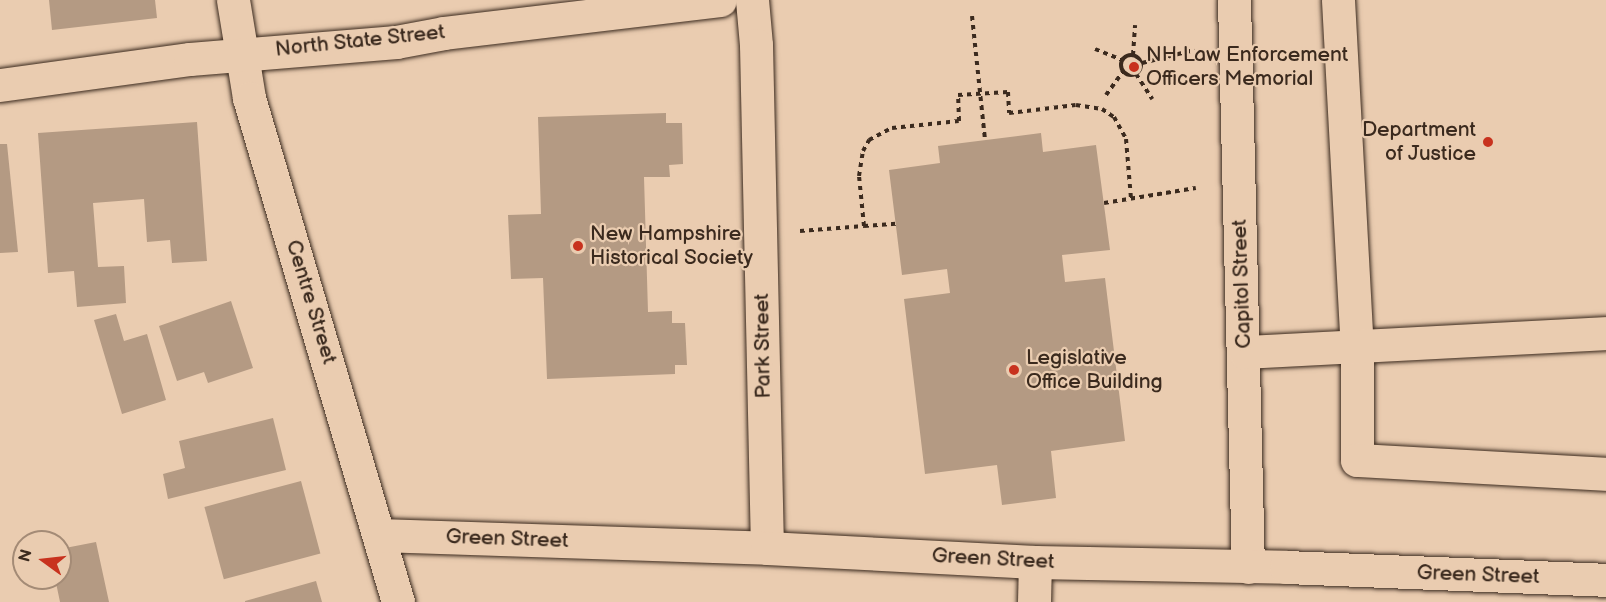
<!DOCTYPE html>
<style>
body{margin:0}
#map{position:relative;width:1606px;height:602px;overflow:hidden;background:#eaccb0;font-family:"Balsamiq Sans",sans-serif}
div>[style]{position:absolute}
.building>*{inset:0;background:#b49a83;transform-origin:0 0}
.path>*{height:4px;margin-top:-2px;transform-origin:0;background:repeating-linear-gradient(90deg,#3b2a1e 0 4.5px,transparent 0 9px)}
.path>.ring{margin:-2px;padding:0;box-sizing:content-box;background:none;border:4px solid #3b2a1e;border-radius:50%}
.roads{filter:drop-shadow(0 0 2px #3b2a1e) drop-shadow(0 0 2px #3b2a1e)}
.minor>*{height:33px;margin:-16.5px;padding:0 16.5px;transform-origin:16.5px;border-radius:16.5px;background:#eaccb0}
.dots>*{width:16px;height:16px;translate:-50% -50%;box-sizing:border-box;border:3px solid #eaccb0;border-radius:50%}
span{translate:-50% -50%;white-space:nowrap;text-align:center;line-height:1.15;-webkit-text-stroke:4.5px #eaccb0;paint-order:stroke}
.street-label{font-size:21px;color:#3b2a1e}
.poi-label{font-size:21px;color:#3b2a1e}
.left{translate:0 -50%;text-align:left}
.right{translate:-100% -50%;text-align:right}
.north{position:absolute;left:12px;top:530px;width:60px;height:60px;box-sizing:border-box;background:#eaccb0;border:2px solid #a48b76;border-radius:50%;rotate:285deg;font-size:16px;font-weight:700;line-height:24px;text-align:center;color:#3b2a1e}
.north::after{content:'';display:block;margin:auto;width:21px;height:27px;background:#c8321e;clip-path:polygon(50% 0,100% 100%,50% 72%,0 100%)}
</style>
<div id="map">
<div class="building">
<i style="clip-path:polygon(49px 0,155px 0,157px 18px,52px 30px)"></i>
<i style="clip-path:polygon(666px 113px,666px 123px,682px 123px,683px 164px,669px 165px,670px 177px,644px 177px,648px 312px,672px 311px,672px 323px,685px 323px,687px 365px,675px 365px,675px 374px,547px 379px,543px 278px,511px 279px,508px 215px,541px 214px,538px 117px)"></i>
<i style="clip-path:polygon(197px 122px,207px 261px,172px 263px,170px 240px,147px 242px,144px 199px,93px 203px,98px 267px,124px 266px,126px 303px,77px 307px,74px 271px,48px 273px,38px 133px)"></i>
<i style="clip-path:polygon(1041px 133px,1043px 152px,1096px 145px,1110px 250px,1062px 255px,1065px 282px,1105px 278px,1125px 441px,1051px 451px,1056px 498px,1002px 505px,997px 465px,925px 474px,904px 299px,950px 293px,947px 269px,902px 275px,889px 170px,940px 163px,938px 146px)"></i>
<i style="clip-path:polygon(0 144px,7px 144px,18px 252px,0 253px)"></i>
<i style="clip-path:polygon(231px 301px,253px 368px,208px 383px,204px 372px,177px 381px,159px 326px)"></i>
<i style="clip-path:polygon(116px 314px,124px 341px,147px 334px,166px 400px,122px 414px,94px 320px)"></i>
<i style="clip-path:polygon(273px 418px,286px 470px,168px 499px,163px 474px,185px 468px,179px 441px)"></i>
<i style="left:301px;top:481px;width:75px;height:100px;rotate:75deg"></i>
<i style="clip-path:polygon(96px 542px,109px 602px,60px 602px,55px 578px,60px 578px,60px 549px)"></i>
<i style="clip-path:polygon(316px 581px,322px 602px,245px 602px,245px 601px)"></i>
</div>
<div class="path">
<i style="left:972px;top:16px;width:125px;rotate:84deg"></i>
<i style="left:1095px;top:49px;width:29px;rotate:22deg"></i>
<i class="ring" style="left:1121px;top:55px;width:16px;height:16px"></i>
<i style="left:1133px;top:55px;width:30px;rotate:-86deg"></i>
<i style="left:1142px;top:63px;width:54px;rotate:-14deg"></i>
<i style="left:1136px;top:74px;width:30px;rotate:57deg"></i>
<i style="left:1106px;top:95px;width:29px;rotate:-54deg"></i>
<i style="left:1104px;top:203px;width:93px;rotate:-9.3deg"></i>
<i style="left:864px;top:226px;width:32px;rotate:-4deg"></i>
<i style="left:800px;top:231px;width:64px;rotate:-4.5deg"></i>
<i style="left:864px;top:226px;width:50px;rotate:-95.7deg"></i>
<i style="left:859px;top:176px;width:25px;rotate:-81deg"></i>
<i style="left:863px;top:151px;width:13px;rotate:-61deg"></i>
<i style="left:869px;top:140px;width:26px;rotate:-28deg"></i>
<i style="left:892px;top:128px;width:67px;rotate:-6deg"></i>
<i style="left:959px;top:121px;width:26px;rotate:-92deg"></i>
<i style="left:958px;top:95px;width:50px;rotate:-3.4deg"></i>
<i style="left:1008px;top:92px;width:21px;rotate:87deg"></i>
<i style="left:1009px;top:113px;width:67px;rotate:-6.8deg"></i>
<i style="left:1076px;top:105px;width:26px;rotate:9deg"></i>
<i style="left:1102px;top:109px;width:14px;rotate:34deg"></i>
<i style="left:1114px;top:117px;width:25px;rotate:61deg"></i>
<i style="left:1126px;top:139px;width:59px;rotate:85.2deg"></i>
</div>
<div class="roads">
<div class="minor">
<i style="left:233px;top:0;width:99px;rotate:80.7deg"></i>
<i style="left:249px;top:98px;width:526px;rotate:73.53deg"></i>
<i style="left:752px;top:0;width:45px;rotate:84.9deg"></i>
<i style="left:756px;top:45px;width:503px;rotate:88.75deg"></i>
<i style="left:1234px;top:0;width:567px;rotate:88.59deg"></i>
<i style="left:1338px;top:0;width:348px;rotate:86.9deg"></i>
<i style="left:1357px;top:347px;width:113px;rotate:90deg"></i>
<i style="left:1357px;top:460px;width:249px;rotate:3.2deg"></i>
<i style="left:0;top:85px;width:192px;rotate:-7.8deg"></i>
<i style="left:190px;top:59px;width:207px;rotate:-4.7deg"></i>
<i style="left:396px;top:42px;width:49px;rotate:-10.6deg"></i>
<i style="left:444px;top:33px;width:278px;rotate:-6.8deg"></i>
<i style="left:1245px;top:352px;width:361px;rotate:-3deg"></i>
<i style="left:379px;top:535px;width:388px;rotate:1.9deg"></i>
<i style="left:767px;top:548px;width:268px;rotate:3deg"></i>
<i style="left:1035px;top:562px;width:251px;rotate:1.1deg"></i>
<i style="left:1286px;top:567px;width:320px;rotate:2.3deg"></i>
<i style="left:1034px;top:602px;width:40px;rotate:-88.6deg"></i>
</div>
</div>
<div class="dots">
<i style="left:1134px;top:67px;background:#c8321e"></i>
<i style="left:1488px;top:142px;background:#c8321e"></i>
<i style="left:578px;top:246px;background:#c8321e"></i>
<i style="left:1014px;top:370px;background:#c8321e"></i>
</div>
<div class="street-label">
<span style="left:360px;top:41px;rotate:-6deg">North State Street</span>
<span style="left:1242px;top:284px;rotate:-92deg">Capitol Street</span>
<span style="left:311px;top:302px;rotate:73deg">Centre Street</span>
<span style="left:763px;top:346px;rotate:-91deg">Park Street</span>
<span style="left:507px;top:539px;rotate:2deg">Green Street</span>
<span style="left:993px;top:559px;rotate:3deg">Green Street</span>
<span style="left:1478px;top:575px;rotate:2deg">Green Street</span>
</div>
<div class="poi-label">
<span class="left" style="left:1146px;top:67px">NH Law Enforcement<br>Officers Memorial</span>
<span class="right" style="left:1476px;top:142px">Department<br>of Justice</span>
<span class="left" style="left:590px;top:246px">New Hampshire<br>Historical Society</span>
<span class="left" style="left:1026px;top:370px">Legislative<br>Office Building</span>
</div>
<div class="north">N</div>
</div>
